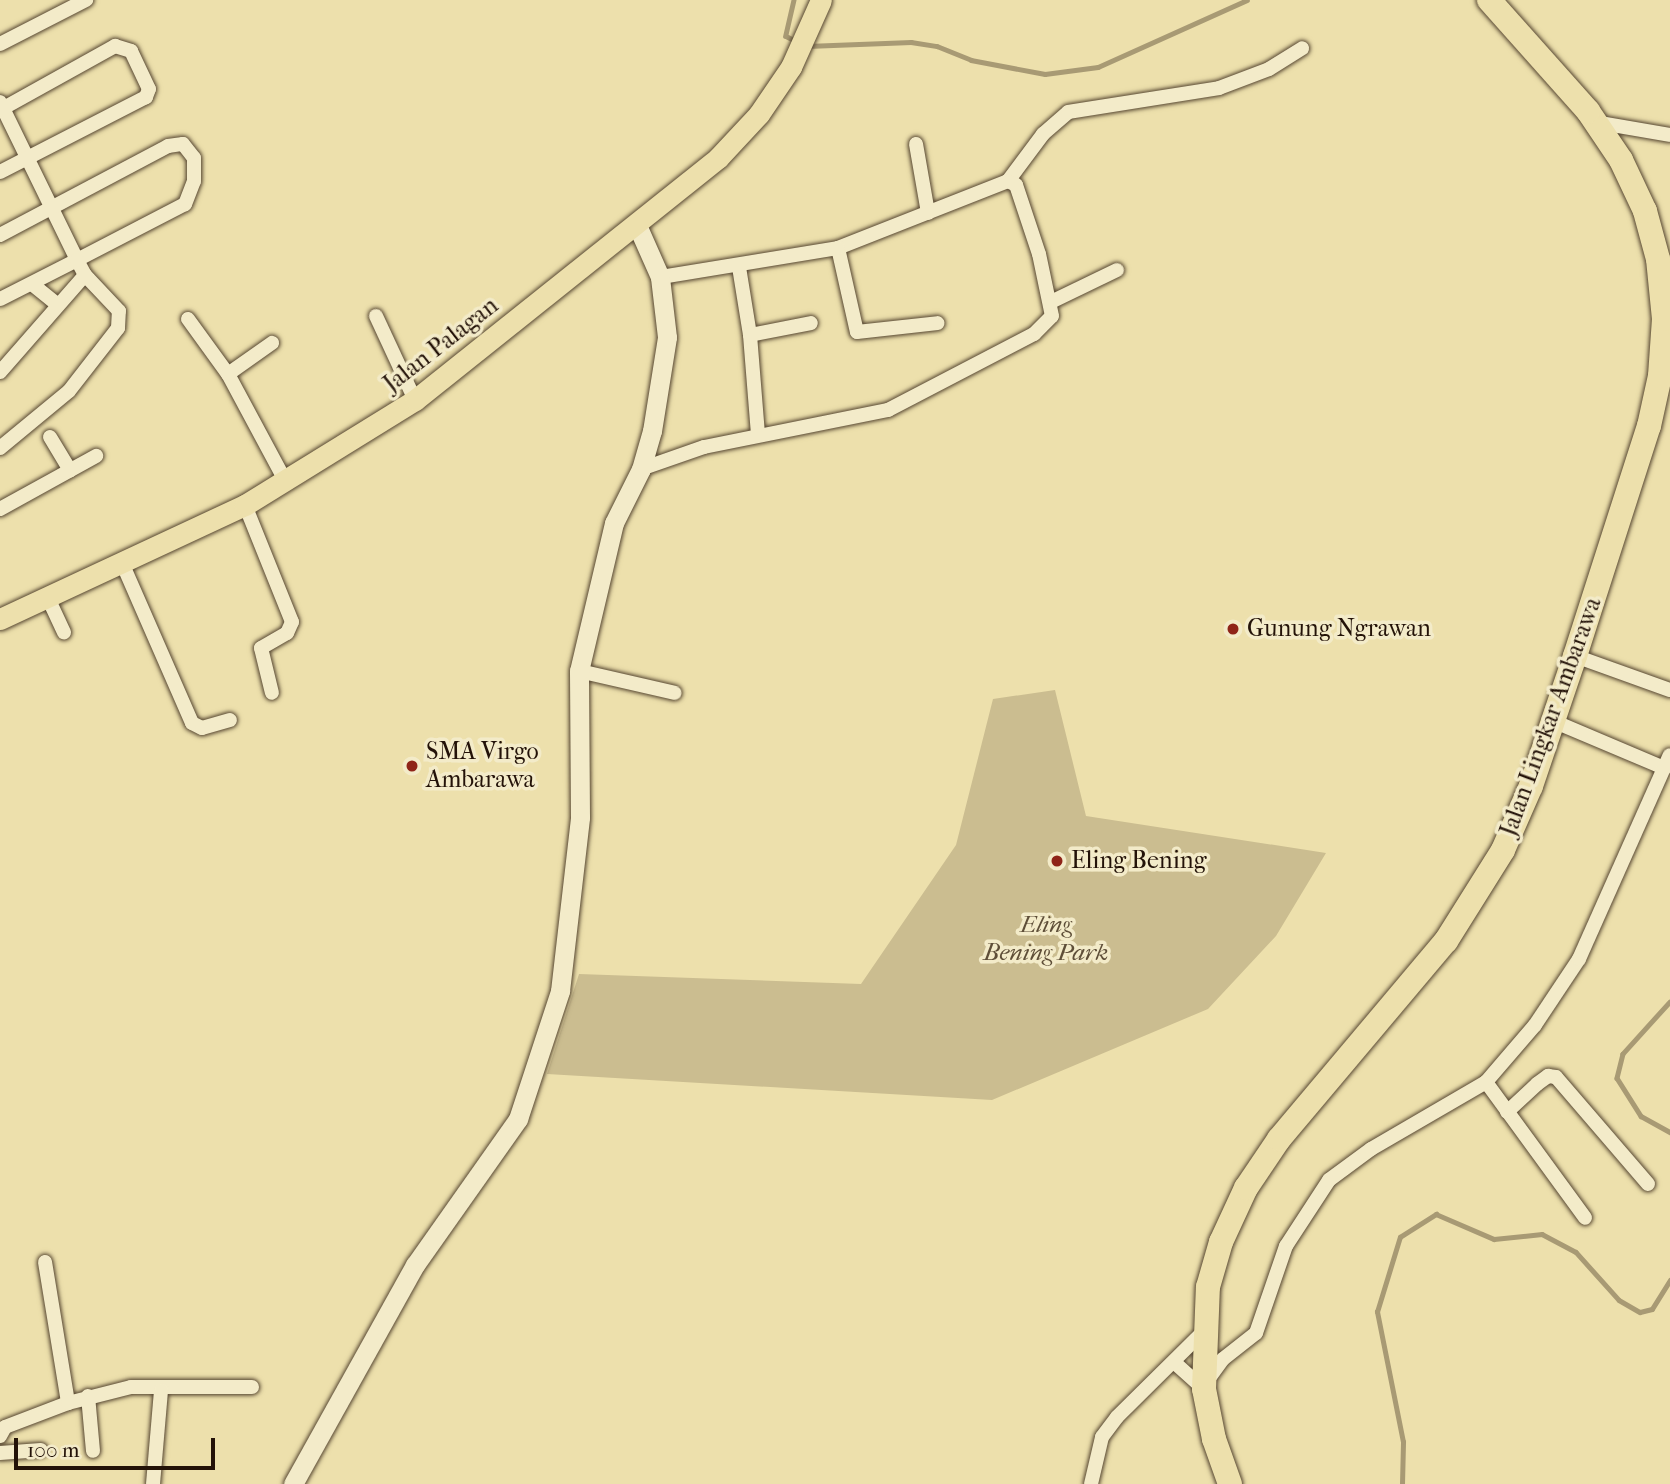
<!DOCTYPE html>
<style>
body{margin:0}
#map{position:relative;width:1670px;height:1484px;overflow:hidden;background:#ede0ac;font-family:"IM FELL French Canon",serif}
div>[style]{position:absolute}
.green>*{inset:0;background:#cbbd90}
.stream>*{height:4.5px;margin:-2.25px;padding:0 2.25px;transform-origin:2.25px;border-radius:2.25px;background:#a89a74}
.roads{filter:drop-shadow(0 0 2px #564631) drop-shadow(0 0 2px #564631)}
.street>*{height:14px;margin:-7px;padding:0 7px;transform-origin:7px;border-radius:7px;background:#f3ebc9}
.secondary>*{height:19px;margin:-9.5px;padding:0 9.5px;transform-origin:9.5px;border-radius:9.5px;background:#f3ebc9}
.primary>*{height:21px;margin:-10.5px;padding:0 10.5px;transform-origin:10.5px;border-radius:10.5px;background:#ede0ac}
.highway>*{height:24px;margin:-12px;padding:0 12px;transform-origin:12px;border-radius:12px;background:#ede0ac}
.dots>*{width:19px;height:19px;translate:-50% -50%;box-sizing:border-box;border:4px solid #f3ebc9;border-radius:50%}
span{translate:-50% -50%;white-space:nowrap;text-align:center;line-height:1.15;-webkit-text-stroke:7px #f3ebc9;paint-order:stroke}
.street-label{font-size:24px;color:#231208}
.poi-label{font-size:24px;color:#231208}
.left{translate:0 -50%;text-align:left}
.park-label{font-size:24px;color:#5e4e38;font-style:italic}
.scale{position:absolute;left:14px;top:1438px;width:201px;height:32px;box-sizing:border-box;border:4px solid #231208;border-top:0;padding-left:9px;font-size:21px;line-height:24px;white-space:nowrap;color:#231208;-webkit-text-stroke:5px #f3ebc9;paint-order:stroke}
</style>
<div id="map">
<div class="green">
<i style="clip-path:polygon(1055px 690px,1086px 816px,1326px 853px,1276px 936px,1208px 1009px,992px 1100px,547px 1074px,579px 974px,861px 984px,956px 845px,993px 699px)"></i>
</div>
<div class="stream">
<i style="left:794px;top:0;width:37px;rotate:103deg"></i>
<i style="left:786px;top:36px;width:11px;rotate:27deg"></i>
<i style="left:807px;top:46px;width:104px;rotate:-2.2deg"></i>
<i style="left:911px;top:42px;width:26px;rotate:9deg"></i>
<i style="left:937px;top:46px;width:37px;rotate:22deg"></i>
<i style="left:971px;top:60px;width:75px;rotate:10.7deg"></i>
<i style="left:1045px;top:74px;width:53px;rotate:-7.5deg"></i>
<i style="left:1098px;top:67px;width:163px;rotate:-24.2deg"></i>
<i style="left:1670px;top:1002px;width:70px;rotate:132.1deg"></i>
<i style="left:1623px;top:1054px;width:25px;rotate:104deg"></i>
<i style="left:1617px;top:1078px;width:45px;rotate:57.7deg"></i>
<i style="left:1641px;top:1116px;width:33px;rotate:29deg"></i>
<i style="left:1402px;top:1484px;width:42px;rotate:-88.6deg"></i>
<i style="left:1403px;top:1442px;width:133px;rotate:-101.3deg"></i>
<i style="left:1377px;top:1312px;width:78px;rotate:-73deg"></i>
<i style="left:1400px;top:1237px;width:43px;rotate:-32.6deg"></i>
<i style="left:1436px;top:1214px;width:63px;rotate:23.3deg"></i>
<i style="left:1494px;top:1239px;width:48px;rotate:-5.9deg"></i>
<i style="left:1542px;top:1234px;width:38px;rotate:28deg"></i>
<i style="left:1576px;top:1252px;width:64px;rotate:48.1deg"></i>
<i style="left:1619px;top:1300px;width:24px;rotate:30deg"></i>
<i style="left:1640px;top:1312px;width:12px;rotate:-14deg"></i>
<i style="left:1652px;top:1309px;width:34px;rotate:-58deg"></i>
</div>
<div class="roads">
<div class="street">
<i style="left:0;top:44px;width:97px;rotate:-27.1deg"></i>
<i style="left:0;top:102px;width:176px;rotate:64deg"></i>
<i style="left:77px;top:260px;width:86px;rotate:153.1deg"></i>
<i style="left:0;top:110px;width:132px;rotate:-29.1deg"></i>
<i style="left:115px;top:46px;width:17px;rotate:17deg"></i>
<i style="left:131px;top:51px;width:42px;rotate:64.7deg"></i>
<i style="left:149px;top:89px;width:9px;rotate:111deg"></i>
<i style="left:146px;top:97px;width:164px;rotate:152.8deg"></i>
<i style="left:1595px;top:122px;width:76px;rotate:9.8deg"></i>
<i style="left:916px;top:144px;width:70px;rotate:80.1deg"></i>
<i style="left:1008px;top:181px;width:59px;rotate:-53.3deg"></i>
<i style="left:1043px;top:134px;width:33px;rotate:-41deg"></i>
<i style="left:1068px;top:112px;width:153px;rotate:-9deg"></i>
<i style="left:1219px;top:88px;width:53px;rotate:-20.8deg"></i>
<i style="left:1269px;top:69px;width:39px;rotate:-32deg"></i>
<i style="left:0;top:235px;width:190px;rotate:-27.9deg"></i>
<i style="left:168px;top:146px;width:15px;rotate:-8deg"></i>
<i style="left:183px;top:144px;width:18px;rotate:52deg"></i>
<i style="left:194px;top:158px;width:23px;rotate:90deg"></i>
<i style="left:194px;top:181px;width:25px;rotate:111deg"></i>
<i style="left:185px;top:204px;width:122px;rotate:152.6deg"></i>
<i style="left:77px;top:260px;width:17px;rotate:62deg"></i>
<i style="left:85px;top:275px;width:129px;rotate:131.2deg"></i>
<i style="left:838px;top:248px;width:86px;rotate:77.3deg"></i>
<i style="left:857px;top:332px;width:81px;rotate:-6.3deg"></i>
<i style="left:739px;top:267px;width:69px;rotate:80.8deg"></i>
<i style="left:750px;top:335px;width:100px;rotate:85.4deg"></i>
<i style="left:32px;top:284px;width:33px;rotate:39deg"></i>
<i style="left:1053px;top:301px;width:71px;rotate:-25.8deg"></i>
<i style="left:376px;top:316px;width:93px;rotate:65.1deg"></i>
<i style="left:188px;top:319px;width:68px;rotate:54deg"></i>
<i style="left:228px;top:374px;width:123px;rotate:61.8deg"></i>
<i style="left:750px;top:335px;width:62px;rotate:-11.1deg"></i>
<i style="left:228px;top:374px;width:54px;rotate:-35.2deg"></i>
<i style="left:50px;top:437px;width:39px;rotate:59deg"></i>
<i style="left:0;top:448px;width:89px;rotate:-39.6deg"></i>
<i style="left:69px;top:391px;width:80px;rotate:-52.1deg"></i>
<i style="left:118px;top:328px;width:17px;rotate:-87deg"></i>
<i style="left:119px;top:311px;width:50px;rotate:-133.4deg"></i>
<i style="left:641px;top:469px;width:67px;rotate:-19.2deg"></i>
<i style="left:704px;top:447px;width:188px;rotate:-11.4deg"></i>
<i style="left:888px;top:410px;width:165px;rotate:-27.5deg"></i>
<i style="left:1034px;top:334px;width:25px;rotate:-45deg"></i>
<i style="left:1052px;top:316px;width:63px;rotate:-101.8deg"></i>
<i style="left:1039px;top:254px;width:73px;rotate:-108.4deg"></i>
<i style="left:1016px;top:185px;width:9px;rotate:-153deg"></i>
<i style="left:1008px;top:181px;width:183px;rotate:158.5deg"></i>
<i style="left:838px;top:248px;width:180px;rotate:170.7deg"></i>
<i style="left:245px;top:505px;width:126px;rotate:68.1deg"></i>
<i style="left:292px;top:622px;width:12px;rotate:114deg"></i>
<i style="left:287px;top:633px;width:30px;rotate:150deg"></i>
<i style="left:261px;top:648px;width:46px;rotate:76.3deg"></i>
<i style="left:0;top:509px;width:110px;rotate:-28.9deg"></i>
<i style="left:123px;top:565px;width:172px;rotate:66.4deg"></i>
<i style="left:192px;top:723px;width:11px;rotate:27deg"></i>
<i style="left:202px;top:728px;width:29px;rotate:-16deg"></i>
<i style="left:48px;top:598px;width:38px;rotate:65deg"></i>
<i style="left:1575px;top:656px;width:101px;rotate:19.7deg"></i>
<i style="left:579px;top:671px;width:98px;rotate:12.9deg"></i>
<i style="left:1553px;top:721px;width:121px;rotate:22.9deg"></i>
<i style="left:1486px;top:1082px;width:168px;rotate:53.9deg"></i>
<i style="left:1507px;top:1112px;width:41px;rotate:-43deg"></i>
<i style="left:1537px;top:1084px;width:14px;rotate:-36deg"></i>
<i style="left:1548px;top:1076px;width:8px;rotate:7deg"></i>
<i style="left:1556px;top:1077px;width:141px;rotate:49.3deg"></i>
<i style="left:45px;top:1262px;width:143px;rotate:80.7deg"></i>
<i style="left:1175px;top:1363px;width:39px;rotate:42deg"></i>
<i style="left:1207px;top:1381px;width:27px;rotate:-54deg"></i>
<i style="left:1223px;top:1359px;width:42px;rotate:-38.2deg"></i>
<i style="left:1256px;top:1333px;width:92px;rotate:-71deg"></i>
<i style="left:1286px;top:1246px;width:79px;rotate:-56.9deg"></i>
<i style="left:1329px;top:1180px;width:52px;rotate:-36.4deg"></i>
<i style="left:1371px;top:1149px;width:133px;rotate:-30.2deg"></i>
<i style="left:1486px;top:1082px;width:75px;rotate:-49.3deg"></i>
<i style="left:1535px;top:1025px;width:79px;rotate:-56.3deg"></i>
<i style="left:1579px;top:959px;width:223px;rotate:-66deg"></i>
<i style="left:88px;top:1396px;width:55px;rotate:84.8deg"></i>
<i style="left:0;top:1436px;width:10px;rotate:-61deg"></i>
<i style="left:5px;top:1427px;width:67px;rotate:-20.9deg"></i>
<i style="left:68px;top:1403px;width:65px;rotate:-14.3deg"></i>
<i style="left:131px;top:1387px;width:121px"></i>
<i style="left:0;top:1453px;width:41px;rotate:-4.2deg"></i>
<i style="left:153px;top:1484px;width:94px;rotate:-85.1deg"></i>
<i style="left:1091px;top:1484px;width:48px;rotate:-76.8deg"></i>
<i style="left:1102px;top:1437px;width:25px;rotate:-53deg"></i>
<i style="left:1117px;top:1417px;width:121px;rotate:-44.7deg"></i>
</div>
<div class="secondary">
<i style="left:293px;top:1484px;width:251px;rotate:-60.9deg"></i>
<i style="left:415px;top:1265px;width:179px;rotate:-54.8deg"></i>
<i style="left:518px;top:1119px;width:135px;rotate:-71.8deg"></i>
<i style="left:560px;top:991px;width:175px;rotate:-83.4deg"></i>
<i style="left:580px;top:817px;width:146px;rotate:-90.4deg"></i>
<i style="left:579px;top:671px;width:152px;rotate:-76.7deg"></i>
<i style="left:614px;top:523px;width:60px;rotate:-63.4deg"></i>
<i style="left:641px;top:469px;width:40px;rotate:-74deg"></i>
<i style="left:652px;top:431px;width:95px;rotate:-80.9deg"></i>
<i style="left:667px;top:337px;width:60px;rotate:-96.7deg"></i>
<i style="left:660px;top:277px;width:57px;rotate:-113.9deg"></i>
</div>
<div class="primary">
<i style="left:0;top:619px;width:270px;rotate:-25deg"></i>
<i style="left:245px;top:505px;width:200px;rotate:-31.7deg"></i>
<i style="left:415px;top:400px;width:388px;rotate:-38.6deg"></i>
<i style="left:718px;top:158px;width:60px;rotate:-47deg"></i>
<i style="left:759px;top:114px;width:57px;rotate:-55.8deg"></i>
<i style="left:791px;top:67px;width:73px;rotate:-65.9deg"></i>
</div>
<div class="highway">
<i style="left:1230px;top:1484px;width:48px;rotate:-109.6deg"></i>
<i style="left:1214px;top:1439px;width:51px;rotate:-101.3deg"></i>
<i style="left:1204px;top:1389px;width:102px;rotate:-87.8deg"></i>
<i style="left:1208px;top:1287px;width:47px;rotate:-73.9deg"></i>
<i style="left:1221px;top:1242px;width:60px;rotate:-65.2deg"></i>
<i style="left:1246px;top:1188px;width:59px;rotate:-56deg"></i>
<i style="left:1279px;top:1139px;width:259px;rotate:-49.9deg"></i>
<i style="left:1446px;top:941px;width:107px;rotate:-57.9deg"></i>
<i style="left:1503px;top:850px;width:70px;rotate:-66.4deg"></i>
<i style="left:1531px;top:786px;width:137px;rotate:-71.3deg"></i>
<i style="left:1575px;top:656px;width:242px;rotate:-72.2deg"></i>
<i style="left:1649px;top:426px;width:51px;rotate:-77.6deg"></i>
<i style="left:1660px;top:376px;width:57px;rotate:-86deg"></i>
<i style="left:1664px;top:319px;width:60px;rotate:-95.7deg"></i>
<i style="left:1658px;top:259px;width:50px;rotate:-105.2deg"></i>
<i style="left:1645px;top:211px;width:56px;rotate:-115.2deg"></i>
<i style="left:1621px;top:160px;width:59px;rotate:-124deg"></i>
<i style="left:1588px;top:111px;width:149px;rotate:-131.7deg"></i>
</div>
</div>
<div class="dots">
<i style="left:1233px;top:629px;background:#8f2418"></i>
<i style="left:412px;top:766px;background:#8f2418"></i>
<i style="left:1057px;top:861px;background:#8f2418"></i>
</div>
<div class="street-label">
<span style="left:441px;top:345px;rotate:-38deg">Jalan Palagan</span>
<span style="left:1551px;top:717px;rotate:-70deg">Jalan Lingkar Ambarawa</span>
</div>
<div class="poi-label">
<span class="left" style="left:1247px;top:629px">Gunung Ngrawan</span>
<span class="left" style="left:426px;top:766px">SMA Virgo<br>Ambarawa</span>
<span class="left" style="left:1071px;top:861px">Eling Bening</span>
</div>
<div class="park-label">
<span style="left:1046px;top:939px">Eling<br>Bening Park</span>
</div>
<div class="scale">100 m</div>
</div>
